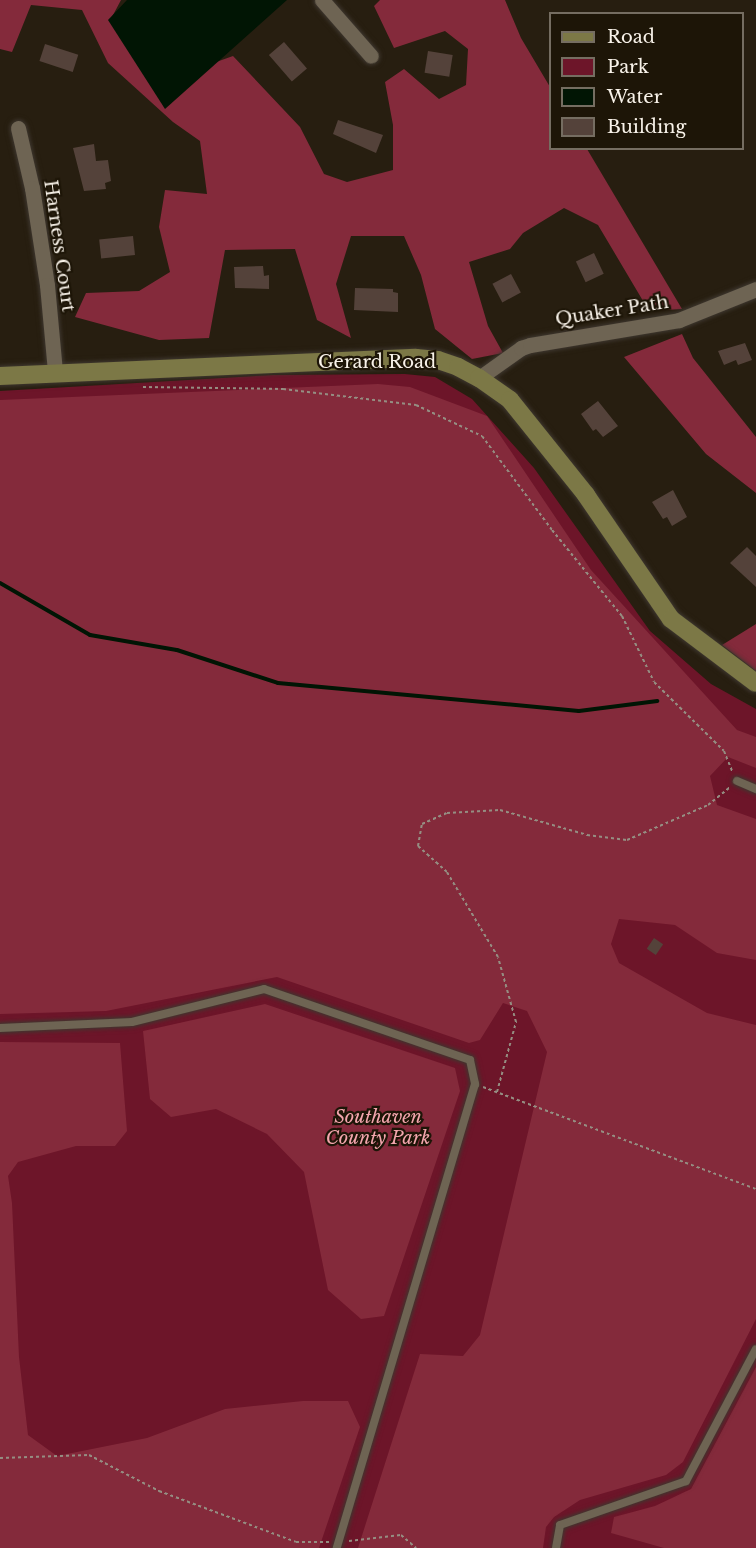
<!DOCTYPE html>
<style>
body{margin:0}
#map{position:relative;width:756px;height:1548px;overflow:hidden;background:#271e10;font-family:"Libre Baskerville",serif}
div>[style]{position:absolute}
.green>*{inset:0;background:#6d1529}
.forest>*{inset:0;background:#842a3b}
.water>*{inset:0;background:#011504}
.stream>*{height:4px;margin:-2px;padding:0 2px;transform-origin:2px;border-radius:2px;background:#011504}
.building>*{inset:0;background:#54423a;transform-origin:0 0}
.path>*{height:2px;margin-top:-1px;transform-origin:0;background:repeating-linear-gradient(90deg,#958e82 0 3px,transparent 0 6px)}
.roads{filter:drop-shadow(0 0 2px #3e372f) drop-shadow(0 0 2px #3e372f)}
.lane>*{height:8px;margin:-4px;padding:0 4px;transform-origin:4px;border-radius:4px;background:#6e6453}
.street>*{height:15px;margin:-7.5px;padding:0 7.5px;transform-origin:7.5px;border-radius:7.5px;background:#6e6453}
.secondary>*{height:18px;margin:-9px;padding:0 9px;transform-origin:9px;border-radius:9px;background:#7c7846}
span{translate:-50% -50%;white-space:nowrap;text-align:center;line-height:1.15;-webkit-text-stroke:4.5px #1d1507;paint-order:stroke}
.street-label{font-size:18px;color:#f8f2e9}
.park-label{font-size:18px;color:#f4a6ae;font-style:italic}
.legend{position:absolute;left:549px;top:12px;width:195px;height:138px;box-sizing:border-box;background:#1d1507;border:2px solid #756d61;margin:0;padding:8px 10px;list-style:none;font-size:18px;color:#f8f2e9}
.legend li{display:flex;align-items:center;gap:12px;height:30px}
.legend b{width:30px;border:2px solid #756d61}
</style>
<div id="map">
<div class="green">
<i style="clip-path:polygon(405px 374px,435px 377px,472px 399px,534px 468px,650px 631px,711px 684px,756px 709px,756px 1548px,0 1548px,0 391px,273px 375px)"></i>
</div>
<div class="forest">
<i style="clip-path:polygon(0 0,121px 0,112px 17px,205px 66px,233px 56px,300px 127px,324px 174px,347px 182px,393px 170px,393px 125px,385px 82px,404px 69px,439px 99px,466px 85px,468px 49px,445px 31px,394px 48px,374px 6px,380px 0,505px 0,521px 38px,550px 87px,550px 148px,587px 149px,682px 309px,649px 311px,598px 225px,564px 208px,523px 233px,510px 249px,469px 262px,488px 326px,503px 353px,472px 359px,435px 329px,421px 275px,404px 236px,351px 236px,336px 284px,351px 338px,317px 320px,295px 249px,225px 250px,209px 338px,159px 340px,75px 317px,86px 293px,139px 291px,170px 272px,159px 227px,165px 190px,207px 194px,200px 141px,173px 122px,108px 63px,82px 10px,31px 5px,12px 52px,0 49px)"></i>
<i style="clip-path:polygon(682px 334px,693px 358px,756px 437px,756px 493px,706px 454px,624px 357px)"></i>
<i style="clip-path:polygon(378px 384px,410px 387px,487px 416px,591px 570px,737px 730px,756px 737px,756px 768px,728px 757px,710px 776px,717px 805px,756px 819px,756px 960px,717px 953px,675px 925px,619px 919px,611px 944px,619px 963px,707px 1013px,756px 1025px,756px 1319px,683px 1462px,666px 1475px,580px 1500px,554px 1517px,546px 1527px,543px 1548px,358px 1548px,420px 1354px,463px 1356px,480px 1335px,547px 1052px,527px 1011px,503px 1003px,480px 1040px,469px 1043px,277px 977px,106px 1011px,0 1014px,0 400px)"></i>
<i style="clip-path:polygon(756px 624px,756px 671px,722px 645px)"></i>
<i style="clip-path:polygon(265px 1004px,455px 1068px,460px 1091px,384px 1316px,361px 1319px,328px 1290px,304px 1172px,267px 1134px,216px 1109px,171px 1117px,150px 1099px,143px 1031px)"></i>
<i style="clip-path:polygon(0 1042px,120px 1043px,127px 1131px,115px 1146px,76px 1146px,18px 1162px,8px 1176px,12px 1203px,19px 1357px,28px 1435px,57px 1456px,147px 1438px,225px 1409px,303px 1401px,348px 1401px,360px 1427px,319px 1548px,0 1548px)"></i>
<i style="clip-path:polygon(756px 1367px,756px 1548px,664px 1548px,611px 1533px,614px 1517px,655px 1506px,691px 1489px)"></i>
</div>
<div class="water">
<i style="clip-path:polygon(127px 0,287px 0,165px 109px,108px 20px)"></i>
</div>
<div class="stream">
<i style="left:0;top:583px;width:104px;rotate:30deg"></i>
<i style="left:90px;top:635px;width:88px;rotate:9.8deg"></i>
<i style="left:177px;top:650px;width:106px;rotate:18.1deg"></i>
<i style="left:278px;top:683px;width:302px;rotate:5.3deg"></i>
<i style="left:579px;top:711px;width:79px;rotate:-7.3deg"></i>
</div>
<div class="building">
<i style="left:284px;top:42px;width:35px;height:20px;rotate:49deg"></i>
<i style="left:45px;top:44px;width:35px;height:18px;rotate:18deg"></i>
<i style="left:428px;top:51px;width:25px;height:22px;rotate:9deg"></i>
<i style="clip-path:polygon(338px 120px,383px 135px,376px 153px,333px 134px)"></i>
<i style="clip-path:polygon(94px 144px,96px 161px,108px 160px,111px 181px,105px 183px,106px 189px,84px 191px,73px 148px)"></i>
<i style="left:133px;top:236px;width:19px;height:34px;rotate:84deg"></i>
<i style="left:594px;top:253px;width:23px;height:20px;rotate:65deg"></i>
<i style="clip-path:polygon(263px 266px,264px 276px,269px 275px,269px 289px,235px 288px,234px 267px)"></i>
<i style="left:511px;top:274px;width:21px;height:21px;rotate:62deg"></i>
<i style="clip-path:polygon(355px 288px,393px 289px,393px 292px,398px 293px,398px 312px,354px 310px)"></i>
<i style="clip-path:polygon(745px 343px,752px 360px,738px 365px,736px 360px,724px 365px,718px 351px)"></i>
<i style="clip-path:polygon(598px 401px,618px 426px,603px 437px,596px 429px,593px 431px,581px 414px)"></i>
<i style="clip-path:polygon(673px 490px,687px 517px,672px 526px,667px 517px,663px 519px,652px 502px)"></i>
<i style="clip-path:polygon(747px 547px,756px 556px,756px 587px,730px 563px)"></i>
<i style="left:654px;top:938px;width:11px;height:13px;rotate:34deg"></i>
</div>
<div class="path">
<i style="left:143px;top:387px;width:140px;rotate:0.8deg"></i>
<i style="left:283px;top:389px;width:134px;rotate:6.9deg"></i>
<i style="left:416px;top:405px;width:73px;rotate:25.2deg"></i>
<i style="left:482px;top:436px;width:117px;rotate:53.3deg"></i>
<i style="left:552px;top:530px;width:111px;rotate:50.9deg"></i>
<i style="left:622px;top:616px;width:73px;rotate:64.1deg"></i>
<i style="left:654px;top:682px;width:98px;rotate:44.6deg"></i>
<i style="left:724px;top:751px;width:22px;rotate:68deg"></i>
<i style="left:483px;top:1087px;width:291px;rotate:20.5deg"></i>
<i style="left:497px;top:1092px;width:73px;rotate:-74.8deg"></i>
<i style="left:516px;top:1022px;width:67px;rotate:-105.5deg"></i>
<i style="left:498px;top:957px;width:99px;rotate:-121deg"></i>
<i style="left:447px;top:872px;width:39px;rotate:-138deg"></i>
<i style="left:418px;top:846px;width:22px;rotate:-80deg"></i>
<i style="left:422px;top:824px;width:27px;rotate:-24deg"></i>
<i style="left:447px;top:813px;width:53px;rotate:-3.2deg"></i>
<i style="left:500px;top:810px;width:91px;rotate:16deg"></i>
<i style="left:587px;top:835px;width:40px;rotate:7.1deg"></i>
<i style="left:627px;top:840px;width:88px;rotate:-23.4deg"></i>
<i style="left:708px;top:805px;width:28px;rotate:-39deg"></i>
<i style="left:0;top:1458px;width:89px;rotate:-1.9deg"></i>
<i style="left:89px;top:1455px;width:79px;rotate:27.2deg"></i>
<i style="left:159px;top:1491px;width:146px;rotate:20.4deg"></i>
<i style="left:296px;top:1542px;width:33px"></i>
<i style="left:349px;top:1541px;width:52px;rotate:-6.6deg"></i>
<i style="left:401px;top:1535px;width:20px;rotate:41deg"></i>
</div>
<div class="roads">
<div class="lane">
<i style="left:737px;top:781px;width:21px;rotate:23deg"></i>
<i style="left:0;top:1028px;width:132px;rotate:-2.6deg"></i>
<i style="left:132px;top:1022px;width:136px;rotate:-14deg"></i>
<i style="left:264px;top:989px;width:218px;rotate:19deg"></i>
<i style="left:470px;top:1060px;width:25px;rotate:78deg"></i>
<i style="left:475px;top:1084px;width:484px;rotate:106.6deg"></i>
<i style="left:556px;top:1548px;width:23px;rotate:-80deg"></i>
<i style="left:560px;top:1525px;width:133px;rotate:-19.2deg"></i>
<i style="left:686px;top:1481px;width:149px;rotate:-62.1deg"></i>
</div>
<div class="street">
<i style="left:322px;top:0;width:74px;rotate:48.8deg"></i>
<i style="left:18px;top:128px;width:62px;rotate:76.9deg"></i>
<i style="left:32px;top:188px;width:98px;rotate:81.2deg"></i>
<i style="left:47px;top:285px;width:87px;rotate:84.7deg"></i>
<i style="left:479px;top:378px;width:52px;rotate:-35.5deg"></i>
<i style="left:521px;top:348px;width:9px;rotate:-18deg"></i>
<i style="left:530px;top:345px;width:151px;rotate:-9.5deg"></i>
<i style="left:679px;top:320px;width:83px;rotate:-21.9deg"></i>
</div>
<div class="secondary">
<i style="left:0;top:376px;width:416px;rotate:-2.5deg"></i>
<i style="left:416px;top:358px;width:22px;rotate:5deg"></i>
<i style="left:438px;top:360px;width:21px;rotate:19deg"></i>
<i style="left:458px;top:367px;width:24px;rotate:28deg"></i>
<i style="left:479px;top:378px;width:38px;rotate:35deg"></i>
<i style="left:510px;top:400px;width:122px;rotate:51.3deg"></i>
<i style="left:586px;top:495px;width:150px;rotate:55.6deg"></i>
<i style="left:671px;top:619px;width:106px;rotate:37deg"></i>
</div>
</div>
<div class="street-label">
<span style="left:59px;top:246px;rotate:82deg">Harness Court</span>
<span style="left:612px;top:311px;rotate:-9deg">Quaker Path</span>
<span style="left:377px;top:362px">Gerard Road</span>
</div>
<div class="park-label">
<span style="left:378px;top:1128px">Southaven<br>County Park</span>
</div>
<ul class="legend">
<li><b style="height:8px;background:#7c7846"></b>Road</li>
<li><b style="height:16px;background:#6d1529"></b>Park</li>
<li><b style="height:16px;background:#011504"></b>Water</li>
<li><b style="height:16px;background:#54423a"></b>Building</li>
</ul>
</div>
